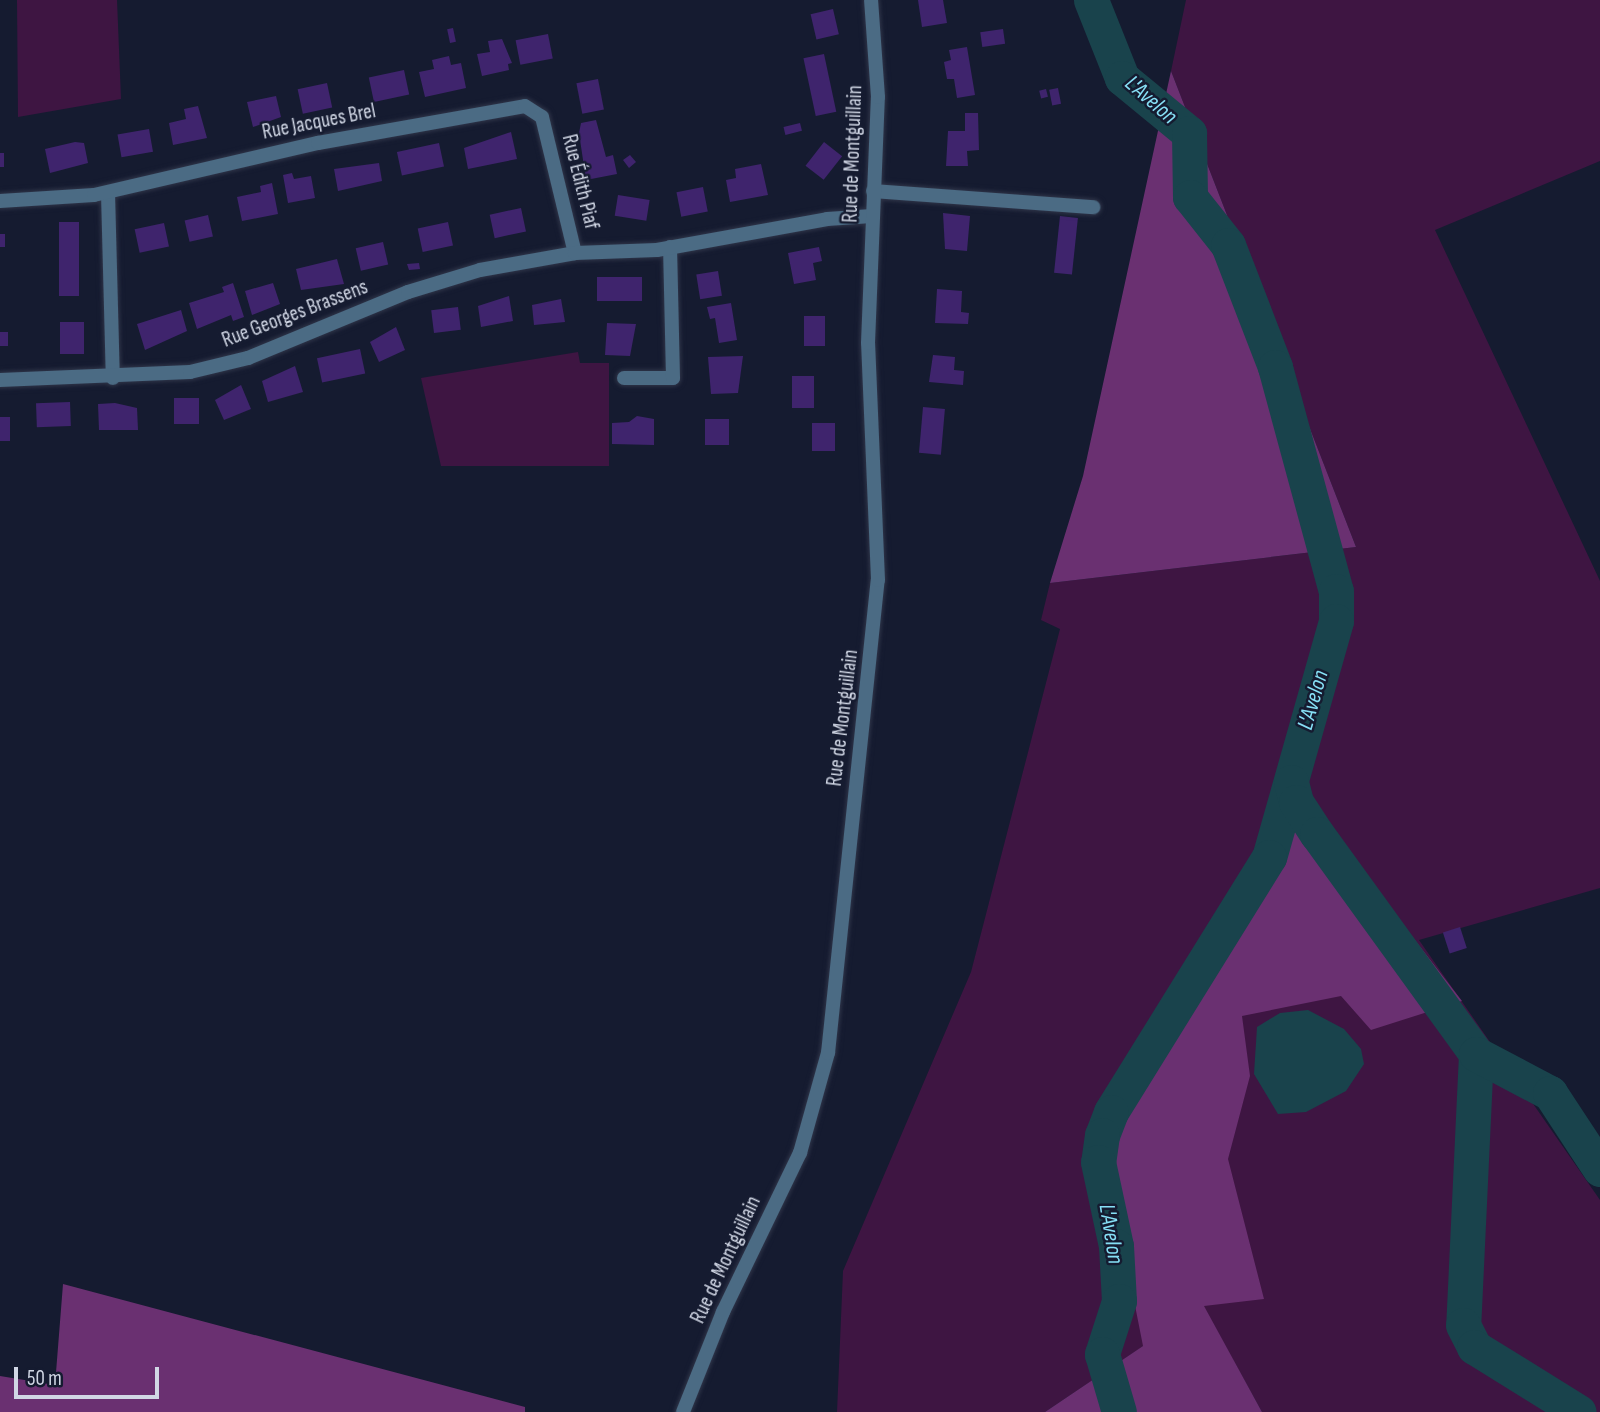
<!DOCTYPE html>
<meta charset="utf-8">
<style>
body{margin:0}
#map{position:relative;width:1600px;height:1412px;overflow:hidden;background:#151b30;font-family:"Sofia Sans Condensed",sans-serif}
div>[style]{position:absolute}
.green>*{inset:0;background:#3e1542}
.forest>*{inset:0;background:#6a3071}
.water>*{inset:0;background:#19434c}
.river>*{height:35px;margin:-17.5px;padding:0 17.5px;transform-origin:17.5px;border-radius:17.5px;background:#19434c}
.building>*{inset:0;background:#3f246d;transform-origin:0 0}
.roads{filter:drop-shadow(0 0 2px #2f3549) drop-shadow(0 0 2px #2f3549)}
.minor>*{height:14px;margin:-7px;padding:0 7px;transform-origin:7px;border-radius:7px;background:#4b6b84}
span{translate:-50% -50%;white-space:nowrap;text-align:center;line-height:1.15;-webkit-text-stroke:5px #151b30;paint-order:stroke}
.street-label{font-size:21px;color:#d1d7e5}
.water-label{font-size:23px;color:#86dff5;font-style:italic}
.scale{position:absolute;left:14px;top:1367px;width:145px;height:32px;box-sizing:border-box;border:4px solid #d1d7e5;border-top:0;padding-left:9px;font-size:21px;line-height:24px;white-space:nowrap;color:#d1d7e5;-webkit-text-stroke:5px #151b30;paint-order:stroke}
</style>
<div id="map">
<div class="green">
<i style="clip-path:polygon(17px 0,117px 0,121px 99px,18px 117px)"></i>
<i style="clip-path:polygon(1186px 0,1600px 0,1600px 161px,1435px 230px,1600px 581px,1600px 888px,1419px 940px,1600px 1200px,1600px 1412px,1262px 1412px,1203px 1306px,1045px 1412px,837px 1412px,843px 1271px,971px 972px,1060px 629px,1041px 620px,1050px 583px,1356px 547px,1171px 71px)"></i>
<i style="clip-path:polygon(578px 352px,580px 363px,609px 363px,609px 466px,441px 466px,421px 378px)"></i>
</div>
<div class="forest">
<i style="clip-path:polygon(1171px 71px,1356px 547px,1050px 583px,1083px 476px)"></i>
<i style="clip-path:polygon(1309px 803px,1462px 1001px,1371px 1030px,1341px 996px,1242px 1016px,1250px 1076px,1228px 1159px,1264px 1299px,1204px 1306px,1262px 1412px,1045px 1412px,1143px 1346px,1098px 1118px)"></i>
<i style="clip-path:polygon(63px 1284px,525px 1407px,525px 1412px,0 1412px,0 1376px,55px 1385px)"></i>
</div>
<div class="water">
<i style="clip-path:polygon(1308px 1010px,1344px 1029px,1361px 1049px,1364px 1064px,1346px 1091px,1306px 1112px,1278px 1114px,1254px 1074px,1257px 1027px,1280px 1013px)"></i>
</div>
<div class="river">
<i style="left:1091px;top:0;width:84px;rotate:68.3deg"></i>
<i style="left:1122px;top:78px;width:87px;rotate:39.4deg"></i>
<i style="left:1189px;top:133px;width:64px;rotate:89.1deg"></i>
<i style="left:1190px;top:197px;width:61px;rotate:51.6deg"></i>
<i style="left:1228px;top:245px;width:131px;rotate:68.9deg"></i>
<i style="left:1275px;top:367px;width:232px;rotate:74.8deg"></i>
<i style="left:1336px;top:591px;width:30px;rotate:90deg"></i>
<i style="left:1336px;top:621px;width:245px;rotate:105.8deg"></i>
<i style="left:1269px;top:857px;width:300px;rotate:121.8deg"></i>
<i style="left:1111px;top:1112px;width:25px;rotate:111deg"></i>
<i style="left:1102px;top:1135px;width:27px;rotate:98deg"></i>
<i style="left:1098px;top:1162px;width:86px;rotate:77.9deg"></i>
<i style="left:1116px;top:1246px;width:55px;rotate:86.9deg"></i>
<i style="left:1119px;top:1301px;width:56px;rotate:107.8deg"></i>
<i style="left:1102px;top:1354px;width:60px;rotate:73.7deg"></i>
<i style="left:1291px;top:782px;width:21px;rotate:76deg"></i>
<i style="left:1296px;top:802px;width:38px;rotate:57deg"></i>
<i style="left:1317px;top:834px;width:271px;rotate:54.1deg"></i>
<i style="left:1476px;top:1054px;width:271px;rotate:92.7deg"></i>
<i style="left:1463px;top:1325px;width:25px;rotate:63deg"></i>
<i style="left:1474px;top:1347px;width:123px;rotate:31.8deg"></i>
<i style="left:1476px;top:1054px;width:84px;rotate:27.8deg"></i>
<i style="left:1550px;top:1093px;width:91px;rotate:56.7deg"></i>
</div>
<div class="building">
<i style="clip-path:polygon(918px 0,943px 0,947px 23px,922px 27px)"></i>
<i style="left:833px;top:9px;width:26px;height:23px;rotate:77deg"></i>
<i style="left:453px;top:28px;width:14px;height:6px;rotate:78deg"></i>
<i style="left:1003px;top:29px;width:15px;height:23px;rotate:82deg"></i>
<i style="left:548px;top:34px;width:25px;height:33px;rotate:79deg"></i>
<i style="clip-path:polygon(502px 39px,512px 63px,508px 64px,509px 70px,482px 76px,477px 54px,490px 52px,488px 41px)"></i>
<i style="clip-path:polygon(967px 47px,975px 95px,957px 98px,954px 79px,947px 79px,944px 62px,951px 60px,949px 50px)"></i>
<i style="left:824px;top:54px;width:59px;height:21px;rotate:78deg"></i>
<i style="clip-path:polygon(449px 56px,451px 65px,461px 63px,466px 88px,425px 97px,419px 72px,434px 69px,432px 60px)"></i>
<i style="left:404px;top:70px;width:25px;height:36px;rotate:78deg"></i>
<i style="left:598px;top:79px;width:31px;height:22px;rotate:79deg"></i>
<i style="left:327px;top:83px;width:25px;height:30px;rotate:78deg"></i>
<i style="left:1058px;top:88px;width:16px;height:9px;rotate:79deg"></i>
<i style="left:1046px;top:89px;width:8px;height:7px;rotate:76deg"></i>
<i style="clip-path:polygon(276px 96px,281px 117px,253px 127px,247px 102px)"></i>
<i style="clip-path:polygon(198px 106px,207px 138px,173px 145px,169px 123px,186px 119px,184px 109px)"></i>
<i style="clip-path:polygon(965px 113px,978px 113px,979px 150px,967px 151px,968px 166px,946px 166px,948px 131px,965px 131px)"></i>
<i style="clip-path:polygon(596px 120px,606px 157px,613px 155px,617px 174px,586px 180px,579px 133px,581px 123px)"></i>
<i style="left:800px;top:123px;width:8px;height:17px;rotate:76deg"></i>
<i style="left:149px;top:129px;width:23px;height:32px;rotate:80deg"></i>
<i style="clip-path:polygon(511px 132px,517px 159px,468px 169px,464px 148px)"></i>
<i style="clip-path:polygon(75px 142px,84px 143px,88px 163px,50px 173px,45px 149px)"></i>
<i style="left:824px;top:142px;width:23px;height:30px;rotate:38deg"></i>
<i style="left:439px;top:143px;width:24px;height:43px;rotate:78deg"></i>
<i style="left:0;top:153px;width:4px;height:14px"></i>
<i style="clip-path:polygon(630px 155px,636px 162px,629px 168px,623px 160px)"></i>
<i style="clip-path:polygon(379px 163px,382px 181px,338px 191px,334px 169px)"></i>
<i style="clip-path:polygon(761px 164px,768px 195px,730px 202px,726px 180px,736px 178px,735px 169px)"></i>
<i style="clip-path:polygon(292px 173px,294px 179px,311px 176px,315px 198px,288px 203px,283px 175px)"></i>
<i style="clip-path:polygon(272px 183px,278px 214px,242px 221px,237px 197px,261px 192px,260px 186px)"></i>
<i style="left:703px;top:187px;width:25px;height:27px;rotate:79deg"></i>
<i style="left:618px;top:195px;width:32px;height:21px;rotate:9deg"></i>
<i style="left:521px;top:208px;width:24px;height:32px;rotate:78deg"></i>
<i style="clip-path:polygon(943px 213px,970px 216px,967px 251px,945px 249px)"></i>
<i style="left:208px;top:215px;width:22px;height:24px;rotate:77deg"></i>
<i style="left:1060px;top:216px;width:18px;height:57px;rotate:6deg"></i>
<i style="left:59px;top:222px;width:20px;height:74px"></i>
<i style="left:448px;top:222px;width:24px;height:31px;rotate:78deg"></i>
<i style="left:164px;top:223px;width:24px;height:30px;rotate:78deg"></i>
<i style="left:0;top:234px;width:5px;height:13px"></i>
<i style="left:383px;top:242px;width:23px;height:28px;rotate:77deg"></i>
<i style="clip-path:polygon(819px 247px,822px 261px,813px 263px,816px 280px,794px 284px,788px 253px)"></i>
<i style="clip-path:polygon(337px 259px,344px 284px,301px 290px,296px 269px)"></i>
<i style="clip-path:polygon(419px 263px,420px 269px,409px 270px,407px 264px)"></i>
<i style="left:718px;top:271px;width:25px;height:22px;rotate:81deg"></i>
<i style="left:642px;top:277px;width:24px;height:45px;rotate:90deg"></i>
<i style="clip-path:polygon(233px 283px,244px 317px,233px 321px,231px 315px,197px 329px,189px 303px,224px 292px,222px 287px)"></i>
<i style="clip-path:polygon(273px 283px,280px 304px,252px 315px,245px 291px)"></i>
<i style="clip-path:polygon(937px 289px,962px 291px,961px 312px,969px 313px,968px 324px,935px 323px)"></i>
<i style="clip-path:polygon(509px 296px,513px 321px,481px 327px,478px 306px)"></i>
<i style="clip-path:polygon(561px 299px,565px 322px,534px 325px,532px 305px)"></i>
<i style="clip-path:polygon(731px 303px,737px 340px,719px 343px,715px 318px,710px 319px,707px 307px)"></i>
<i style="left:458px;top:307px;width:23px;height:27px;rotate:83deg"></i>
<i style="clip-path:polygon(181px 310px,187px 331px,145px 350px,137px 324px)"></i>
<i style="left:804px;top:316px;width:21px;height:30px"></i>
<i style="left:60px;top:322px;width:24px;height:32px"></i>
<i style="clip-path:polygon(607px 323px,636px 324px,630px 356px,605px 355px)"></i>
<i style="clip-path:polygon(396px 327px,405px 350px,379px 362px,370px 342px)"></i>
<i style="left:0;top:332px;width:8px;height:14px"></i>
<i style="left:360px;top:349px;width:25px;height:44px;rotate:78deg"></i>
<i style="clip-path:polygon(933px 355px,955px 357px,954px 370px,964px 371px,963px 385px,929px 382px)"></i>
<i style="clip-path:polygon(743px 356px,738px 393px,711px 394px,708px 357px)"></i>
<i style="clip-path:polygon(295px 366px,303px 392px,268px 402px,262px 381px)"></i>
<i style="left:792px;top:376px;width:22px;height:32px"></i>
<i style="clip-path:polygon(241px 385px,251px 409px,224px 420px,215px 400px)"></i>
<i style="left:199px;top:398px;width:26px;height:25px;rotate:90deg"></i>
<i style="left:70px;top:402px;width:24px;height:34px;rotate:88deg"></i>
<i style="clip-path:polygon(115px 403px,137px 408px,138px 430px,99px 430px,98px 404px)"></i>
<i style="left:923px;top:407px;width:22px;height:46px;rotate:5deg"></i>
<i style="clip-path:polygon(637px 416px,654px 419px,654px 445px,612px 444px,612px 423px,629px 422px)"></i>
<i style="left:0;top:417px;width:10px;height:24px"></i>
<i style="left:705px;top:419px;width:24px;height:26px"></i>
<i style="left:812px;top:423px;width:23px;height:28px"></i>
<i style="left:1460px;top:927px;width:22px;height:18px;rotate:72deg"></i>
</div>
<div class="roads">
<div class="minor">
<i style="left:873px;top:191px;width:221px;rotate:4.2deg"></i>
<i style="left:108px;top:193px;width:185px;rotate:88.5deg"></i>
<i style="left:0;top:201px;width:94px;rotate:-3.7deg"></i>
<i style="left:94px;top:195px;width:230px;rotate:-13.1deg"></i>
<i style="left:318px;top:143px;width:210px;rotate:-10.1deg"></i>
<i style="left:525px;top:106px;width:20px;rotate:33deg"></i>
<i style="left:542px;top:117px;width:140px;rotate:76.4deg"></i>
<i style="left:624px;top:378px;width:49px"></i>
<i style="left:673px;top:378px;width:131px;rotate:-91.3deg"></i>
<i style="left:0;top:380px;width:190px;rotate:-2.4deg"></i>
<i style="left:190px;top:372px;width:60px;rotate:-13.6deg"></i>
<i style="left:248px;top:358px;width:173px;rotate:-22.4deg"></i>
<i style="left:408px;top:292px;width:75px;rotate:-17deg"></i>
<i style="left:480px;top:270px;width:97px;rotate:-10.1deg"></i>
<i style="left:575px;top:253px;width:82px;rotate:-2.1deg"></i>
<i style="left:657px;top:250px;width:173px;rotate:-10.3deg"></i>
<i style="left:827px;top:219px;width:45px;rotate:-3.8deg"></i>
<i style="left:683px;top:1412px;width:108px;rotate:-68.2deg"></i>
<i style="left:723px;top:1312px;width:177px;rotate:-64.2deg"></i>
<i style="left:800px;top:1153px;width:104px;rotate:-74.4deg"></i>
<i style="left:828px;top:1053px;width:476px;rotate:-84deg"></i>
<i style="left:878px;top:580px;width:237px;rotate:-92.4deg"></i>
<i style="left:868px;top:343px;width:246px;rotate:-87.7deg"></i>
<i style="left:878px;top:97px;width:97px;rotate:-94.1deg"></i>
</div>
</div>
<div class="street-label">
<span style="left:319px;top:122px;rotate:-11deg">Rue Jacques Brel</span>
<span style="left:853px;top:154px;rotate:-88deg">Rue de Montguillain</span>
<span style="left:580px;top:182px;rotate:76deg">Rue Édith Piaf</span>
<span style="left:295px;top:314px;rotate:-21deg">Rue Georges Brassens</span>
<span style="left:843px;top:718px;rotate:-83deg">Rue de Montguillain</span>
<span style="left:726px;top:1260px;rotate:-65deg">Rue de Montguillain</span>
</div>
<div class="water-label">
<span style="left:1151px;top:100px;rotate:41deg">L'Avelon</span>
<span style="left:1313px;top:700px;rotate:-74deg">L'Avelon</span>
<span style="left:1111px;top:1234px;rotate:81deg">L'Avelon</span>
</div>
<div class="scale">50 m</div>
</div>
